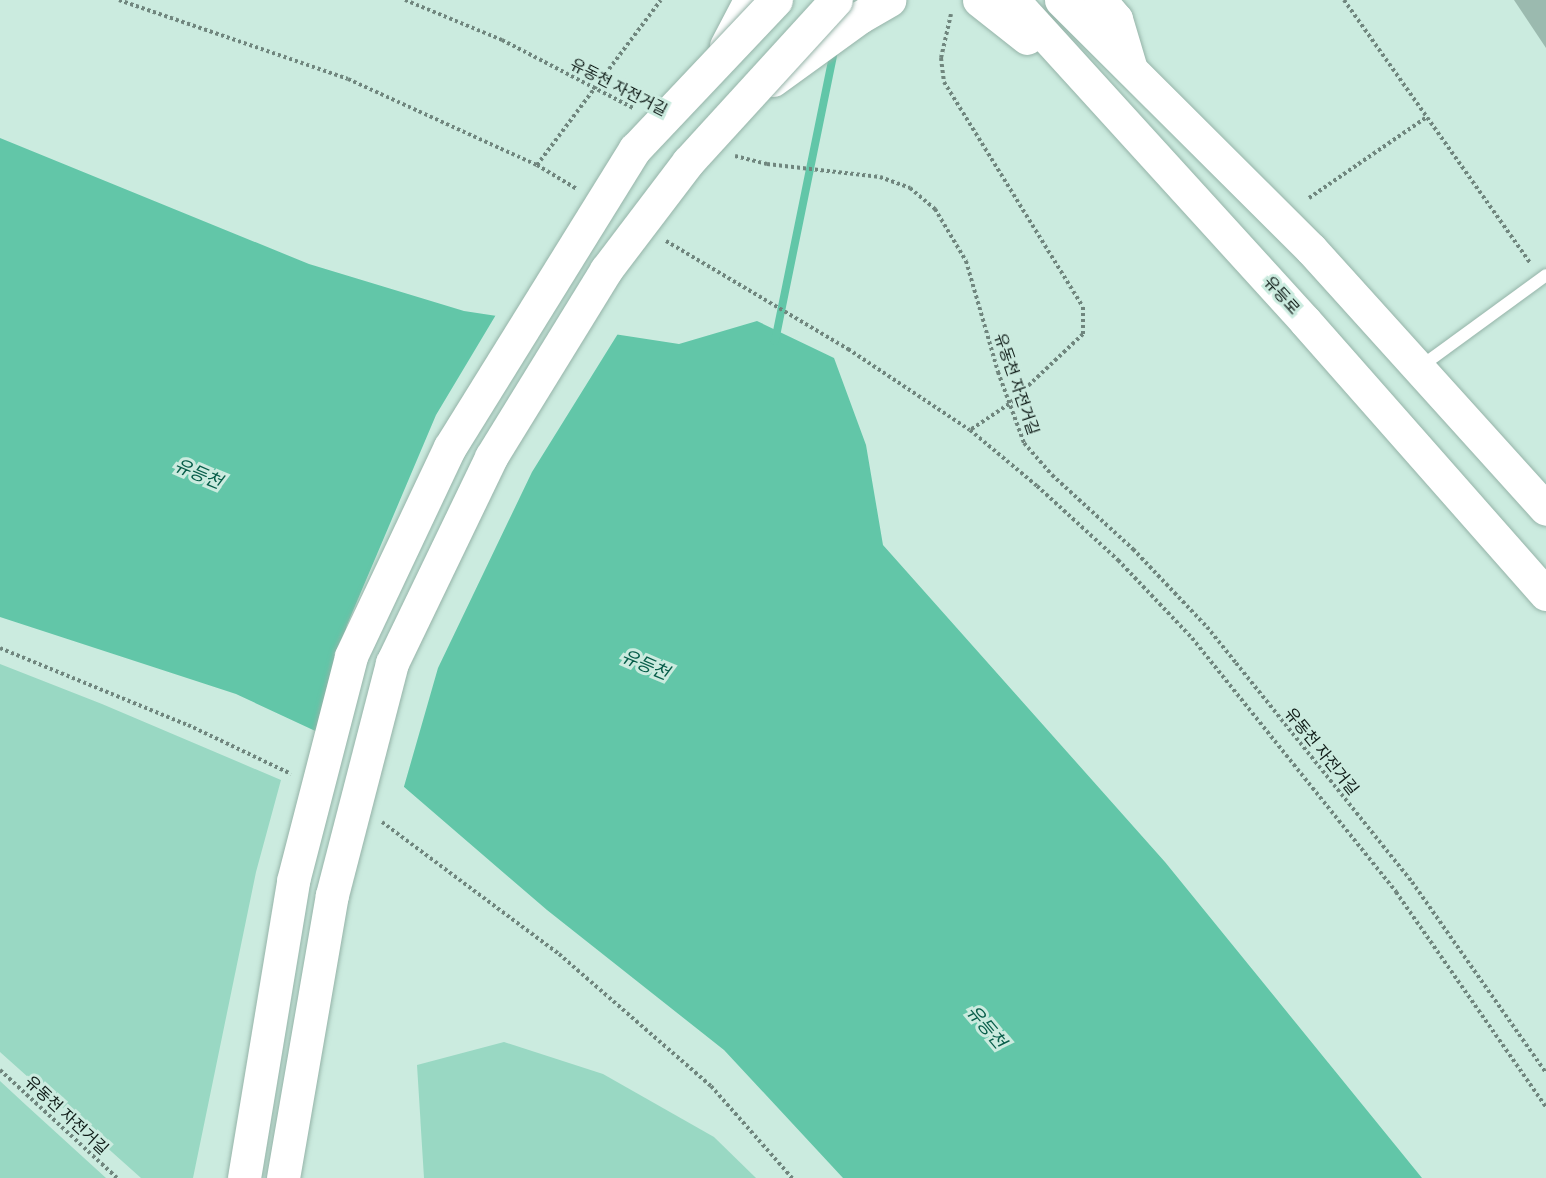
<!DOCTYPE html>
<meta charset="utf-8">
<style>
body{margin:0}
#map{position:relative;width:1546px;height:1178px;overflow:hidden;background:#cbebdf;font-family:"Archivo Narrow","Noto Sans KR",sans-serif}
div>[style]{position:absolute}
.green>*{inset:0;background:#99d8c3}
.water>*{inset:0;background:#62c6a8}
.pier>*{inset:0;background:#cbebdf}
.stream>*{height:8px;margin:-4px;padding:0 4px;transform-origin:4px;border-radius:4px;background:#62c6a8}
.building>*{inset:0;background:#9bbaaf}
.path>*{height:4px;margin-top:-2px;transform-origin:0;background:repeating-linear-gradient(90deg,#70867e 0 3px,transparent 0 6px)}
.roads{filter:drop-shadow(0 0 2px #95b3a8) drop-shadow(0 0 2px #95b3a8)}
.lane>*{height:12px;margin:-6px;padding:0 6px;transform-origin:6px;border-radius:6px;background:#fff}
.secondary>*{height:33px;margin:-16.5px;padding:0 16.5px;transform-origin:16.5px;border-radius:16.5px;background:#fff}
.primary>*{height:33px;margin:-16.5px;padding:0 16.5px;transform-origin:16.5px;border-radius:16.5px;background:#fff}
.bridges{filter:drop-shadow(0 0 2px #95b3a8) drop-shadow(0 0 2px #95b3a8)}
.secondary-bridge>*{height:33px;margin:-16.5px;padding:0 16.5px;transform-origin:16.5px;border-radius:16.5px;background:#fff}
span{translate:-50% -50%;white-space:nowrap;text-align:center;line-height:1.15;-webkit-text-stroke:6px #cbebdf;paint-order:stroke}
.street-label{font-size:16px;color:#0f1b17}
.water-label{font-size:18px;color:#075d49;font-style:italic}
</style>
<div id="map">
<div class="green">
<i style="clip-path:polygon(0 664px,102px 704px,281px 780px,256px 872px,193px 1178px,141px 1178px,0 1052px)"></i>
<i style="clip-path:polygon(504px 1042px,603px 1074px,714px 1137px,756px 1178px,424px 1178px,417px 1065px)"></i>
<i style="clip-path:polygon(0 1081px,27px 1106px,106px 1178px,0 1178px)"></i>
</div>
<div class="water">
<i style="clip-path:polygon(0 138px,309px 264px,464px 311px,679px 344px,757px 321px,834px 358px,866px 445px,883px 545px,1165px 862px,1422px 1178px,843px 1178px,724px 1050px,547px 910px,367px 755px,236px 694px,0 617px)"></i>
</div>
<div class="pier">
<i style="clip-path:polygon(497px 313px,619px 332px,532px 472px,438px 668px,403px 790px,366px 758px,316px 735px,347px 625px,436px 415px)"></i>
</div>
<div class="stream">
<i style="left:775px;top:341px;width:300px;rotate:-78.5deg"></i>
</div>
<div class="building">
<i style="clip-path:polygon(1514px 0,1546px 0,1546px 48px)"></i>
</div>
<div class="path">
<i style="left:119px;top:0;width:242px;rotate:19deg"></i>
<i style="left:348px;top:79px;width:208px;rotate:24.5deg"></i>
<i style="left:537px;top:165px;width:47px;rotate:31deg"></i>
<i style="left:405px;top:0;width:105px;rotate:22.4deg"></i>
<i style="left:502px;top:40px;width:148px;rotate:27.4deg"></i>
<i style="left:1344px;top:0;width:322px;rotate:54.7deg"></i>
<i style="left:951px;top:14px;width:45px;rotate:102.8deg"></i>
<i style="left:941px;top:58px;width:24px;rotate:83deg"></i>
<i style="left:944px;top:82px;width:264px;rotate:58.3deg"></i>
<i style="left:1083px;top:307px;width:27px;rotate:90deg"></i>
<i style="left:1083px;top:334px;width:102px;rotate:136.6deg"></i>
<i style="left:1009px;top:404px;width:47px;rotate:146.3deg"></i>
<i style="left:735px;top:156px;width:33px;rotate:14deg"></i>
<i style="left:767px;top:164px;width:114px;rotate:6.6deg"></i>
<i style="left:880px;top:177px;width:32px;rotate:20deg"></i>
<i style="left:910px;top:188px;width:33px;rotate:40deg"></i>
<i style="left:935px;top:209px;width:61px;rotate:59.2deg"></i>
<i style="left:966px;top:261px;width:116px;rotate:73.9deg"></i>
<i style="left:998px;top:372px;width:76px;rotate:69.9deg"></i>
<i style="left:1024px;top:443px;width:43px;rotate:48.8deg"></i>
<i style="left:1052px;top:475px;width:110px;rotate:42.4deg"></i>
<i style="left:1133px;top:549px;width:108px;rotate:46.5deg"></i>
<i style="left:1207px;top:627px;width:46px;rotate:51.1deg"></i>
<i style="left:1236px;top:663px;width:281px;rotate:51.2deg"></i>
<i style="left:1412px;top:882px;width:233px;rotate:54.9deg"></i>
<i style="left:537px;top:165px;width:206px;rotate:-53.1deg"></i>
<i style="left:1309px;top:198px;width:143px;rotate:-34.5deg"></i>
<i style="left:666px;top:241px;width:212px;rotate:30.7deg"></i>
<i style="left:848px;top:349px;width:146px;rotate:33.6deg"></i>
<i style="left:970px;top:430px;width:87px;rotate:39.9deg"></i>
<i style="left:1037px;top:486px;width:110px;rotate:42.4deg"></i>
<i style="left:1118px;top:560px;width:108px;rotate:46.5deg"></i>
<i style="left:1192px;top:638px;width:326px;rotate:51.2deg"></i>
<i style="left:1396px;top:892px;width:262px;rotate:55.1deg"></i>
<i style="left:0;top:648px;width:203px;rotate:22.3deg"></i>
<i style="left:188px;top:725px;width:114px;rotate:25.4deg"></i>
<i style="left:382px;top:822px;width:221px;rotate:36.7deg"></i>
<i style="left:559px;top:954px;width:201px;rotate:41deg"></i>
<i style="left:711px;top:1086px;width:123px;rotate:48.6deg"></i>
<i style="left:0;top:1070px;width:159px;rotate:42.7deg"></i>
</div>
<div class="roads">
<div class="lane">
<i style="left:1420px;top:367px;width:156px;rotate:-36.1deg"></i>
</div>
<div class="secondary">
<i style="left:726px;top:46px;width:52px;rotate:-62.4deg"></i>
<i style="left:773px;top:80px;width:107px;rotate:-35.9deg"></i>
<i style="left:860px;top:17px;width:34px;rotate:-30deg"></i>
</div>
<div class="primary">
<i style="left:979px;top:0;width:61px;rotate:38.4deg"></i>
<i style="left:1013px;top:0;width:434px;rotate:47.7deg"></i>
<i style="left:1305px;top:321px;width:364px;rotate:48.6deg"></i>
<i style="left:1061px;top:0;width:353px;rotate:44.9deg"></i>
<i style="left:1311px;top:249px;width:350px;rotate:47.9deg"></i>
<i style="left:1100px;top:0;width:25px;rotate:50deg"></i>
<i style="left:1116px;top:19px;width:49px;rotate:73.4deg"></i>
</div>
</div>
<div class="bridges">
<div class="secondary-bridge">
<i style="left:244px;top:1178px;width:301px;rotate:-80.6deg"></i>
<i style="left:293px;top:881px;width:232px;rotate:-75.5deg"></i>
<i style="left:351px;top:656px;width:231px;rotate:-64.7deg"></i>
<i style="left:450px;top:447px;width:351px;rotate:-58.2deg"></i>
<i style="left:635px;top:149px;width:205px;rotate:-46.6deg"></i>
<i style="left:283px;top:1178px;width:287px;rotate:-80.2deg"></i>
<i style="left:332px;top:895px;width:240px;rotate:-75.5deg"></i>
<i style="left:392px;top:663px;width:229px;rotate:-64.3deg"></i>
<i style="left:491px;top:457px;width:220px;rotate:-58.4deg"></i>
<i style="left:606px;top:270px;width:136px;rotate:-52.8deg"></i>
<i style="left:688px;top:162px;width:219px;rotate:-47.6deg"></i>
</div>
</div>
<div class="street-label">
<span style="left:619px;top:87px;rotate:27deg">유동천 자전거길</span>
<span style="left:1282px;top:295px;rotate:48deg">유등로</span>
<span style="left:1017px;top:384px;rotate:71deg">유동천 자전거길</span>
<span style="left:1322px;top:751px;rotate:51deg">유동천 자전거길</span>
<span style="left:67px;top:1115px;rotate:43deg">유동천 자전거길</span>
</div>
<div class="water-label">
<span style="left:198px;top:474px;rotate:23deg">유등천</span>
<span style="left:645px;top:665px;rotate:23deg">유등천</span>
<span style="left:986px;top:1027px;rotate:50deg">유등천</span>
</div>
</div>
